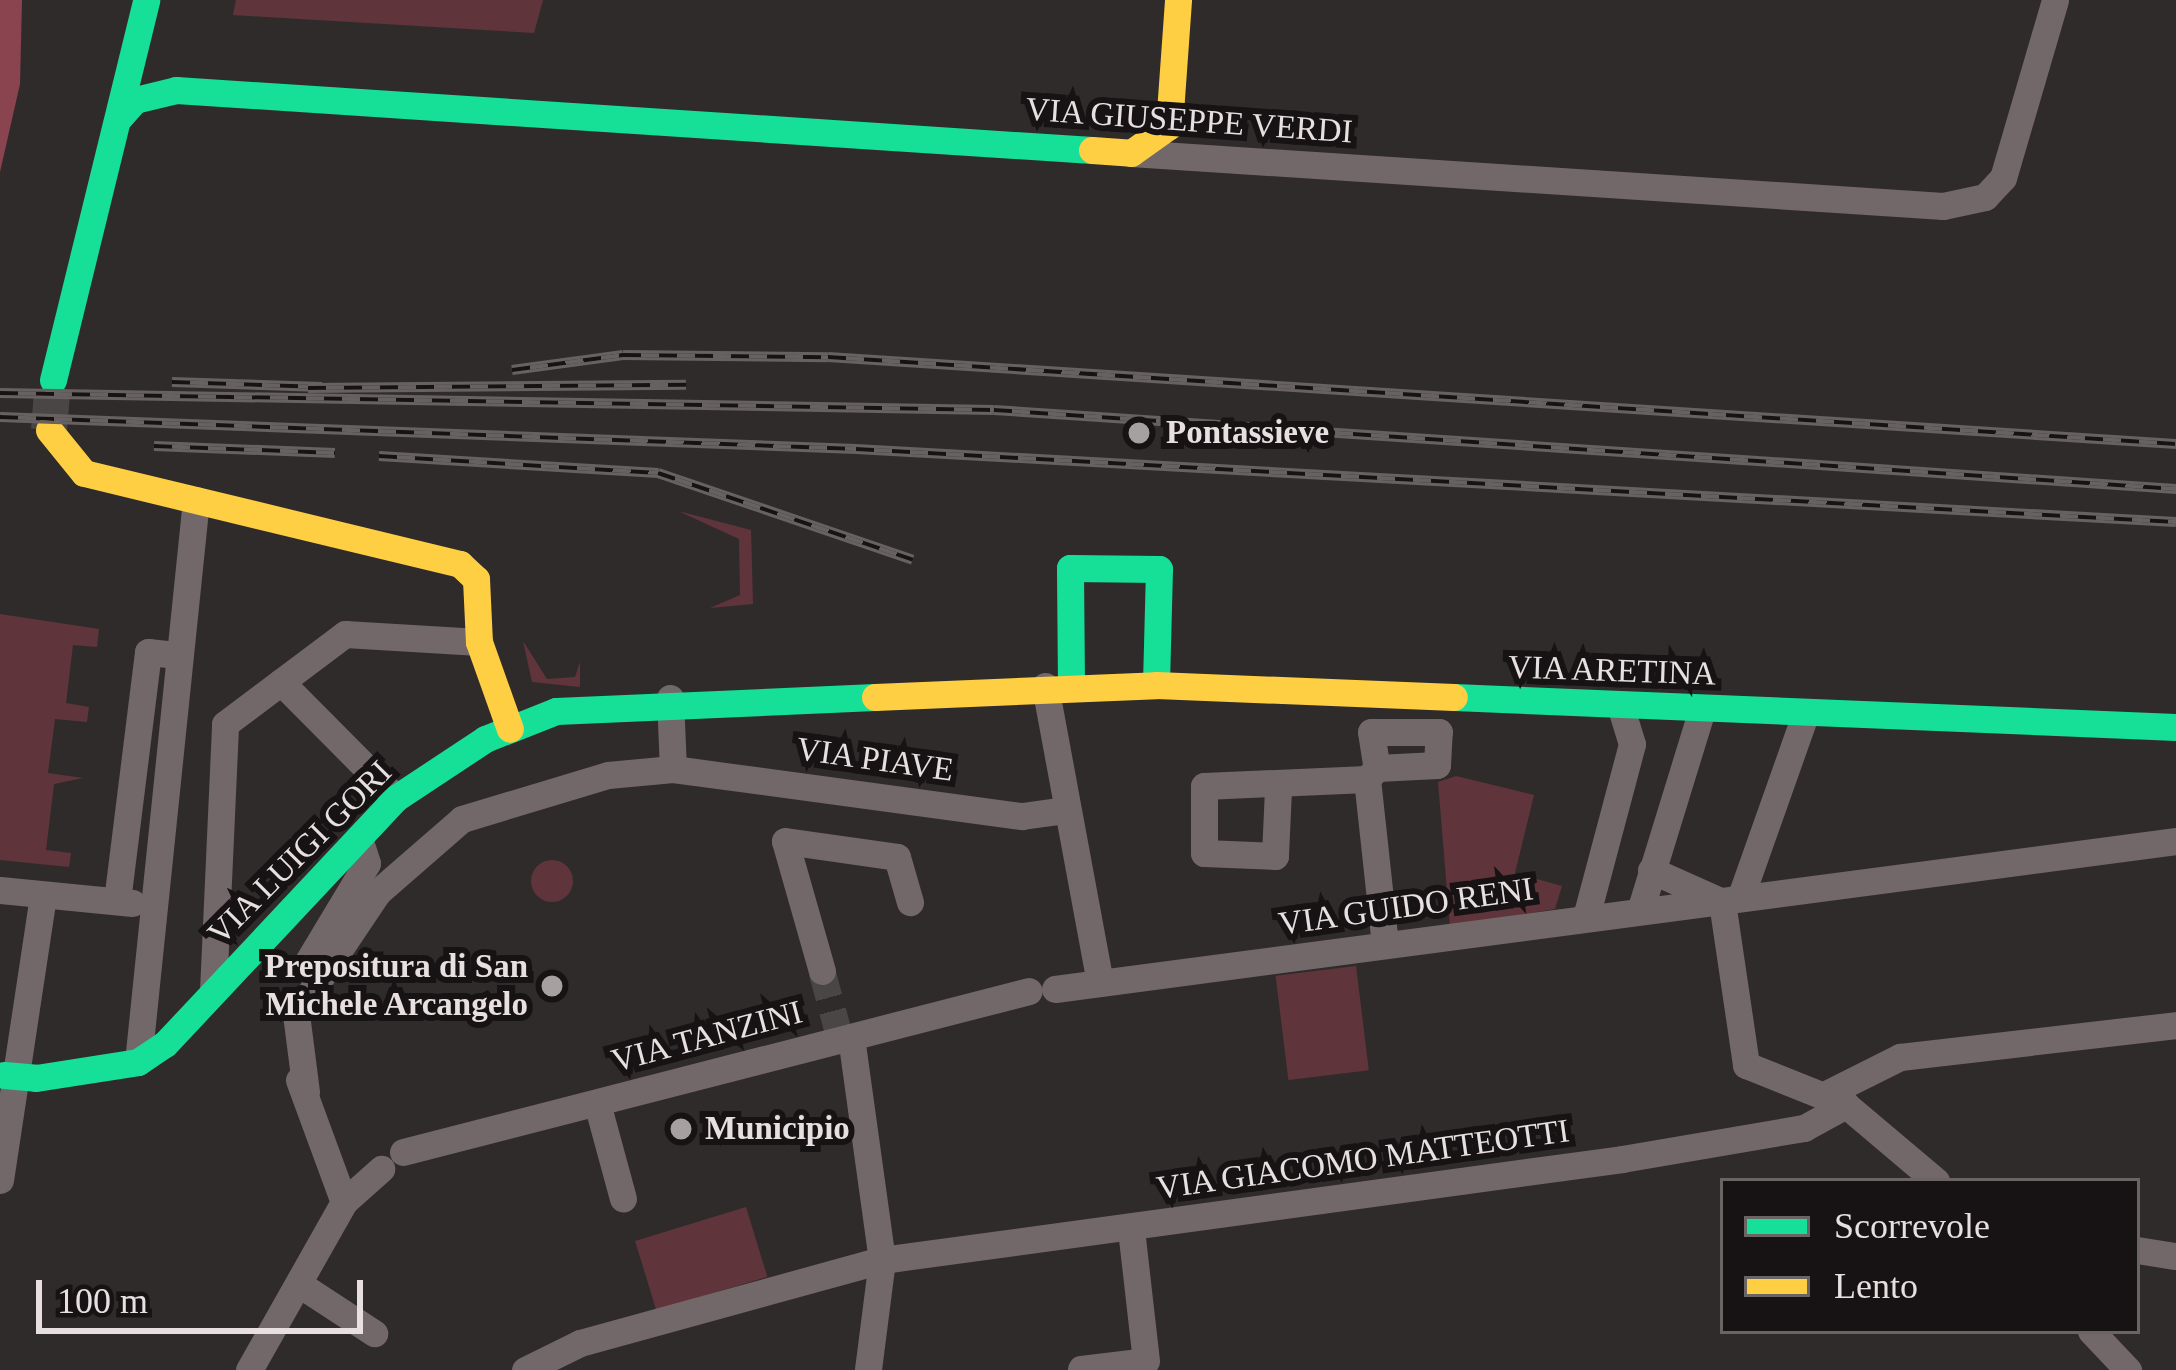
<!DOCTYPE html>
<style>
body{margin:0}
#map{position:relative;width:2176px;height:1370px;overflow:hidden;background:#302b2b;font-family:"Times New Roman",serif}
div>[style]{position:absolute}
.green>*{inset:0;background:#5f353b;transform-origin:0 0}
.round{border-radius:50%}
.water>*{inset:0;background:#89444f}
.street-tunnel>*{height:27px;margin-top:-13.5px;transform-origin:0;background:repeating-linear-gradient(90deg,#4b4646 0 27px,transparent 0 41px)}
.secondary-tunnel>*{height:36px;margin-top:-18px;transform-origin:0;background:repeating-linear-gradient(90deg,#4b4646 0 36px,transparent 0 54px)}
.street>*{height:27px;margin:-13.5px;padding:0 13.5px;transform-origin:13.5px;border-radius:13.5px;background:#736869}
.fast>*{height:27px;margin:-13.5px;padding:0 13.5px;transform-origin:13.5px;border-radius:13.5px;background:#16e098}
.slow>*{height:27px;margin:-13.5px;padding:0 13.5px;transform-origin:13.5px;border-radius:13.5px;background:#ffcf43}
.rail>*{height:10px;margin-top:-5px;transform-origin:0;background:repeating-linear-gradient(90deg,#171213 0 18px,#676161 0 36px);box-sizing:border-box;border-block:3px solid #676161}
.fast-bridge>*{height:27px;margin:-13.5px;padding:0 13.5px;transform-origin:13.5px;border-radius:13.5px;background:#16e098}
.dots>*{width:33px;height:33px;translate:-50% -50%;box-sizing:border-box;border:6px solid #171213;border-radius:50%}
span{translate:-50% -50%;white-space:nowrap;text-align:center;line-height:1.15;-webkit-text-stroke:12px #171213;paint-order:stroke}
.street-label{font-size:33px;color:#e7dfe0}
.poi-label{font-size:33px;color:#e7dfe0;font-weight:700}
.left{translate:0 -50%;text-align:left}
.right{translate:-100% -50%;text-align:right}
.legend{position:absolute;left:1720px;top:1178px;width:420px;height:156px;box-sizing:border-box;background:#171213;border:3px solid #6a6465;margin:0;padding:15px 21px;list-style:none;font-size:36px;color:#e7dfe0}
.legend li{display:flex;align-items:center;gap:24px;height:60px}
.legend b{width:60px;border:3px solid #6a6465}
.scale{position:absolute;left:36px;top:1280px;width:327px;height:54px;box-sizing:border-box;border:6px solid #e7dfe0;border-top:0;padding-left:15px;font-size:36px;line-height:42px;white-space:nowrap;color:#e7dfe0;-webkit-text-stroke:9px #171213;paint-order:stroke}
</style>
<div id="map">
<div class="green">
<i style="clip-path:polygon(236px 0,543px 0,534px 33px,233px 15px)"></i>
<i style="clip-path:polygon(678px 511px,751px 530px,753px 604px,710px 608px,740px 595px,739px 539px)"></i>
<i style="clip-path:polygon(0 614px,99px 629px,97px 647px,73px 645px,66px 703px,89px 707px,87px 722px,55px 719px,48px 773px,83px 778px,54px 784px,46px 850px,71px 853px,69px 867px,0 860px)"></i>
<i style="clip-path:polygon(523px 641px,547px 679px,575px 677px,580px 662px,580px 687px,532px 682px)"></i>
<i style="clip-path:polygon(1456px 776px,1534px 795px,1515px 873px,1562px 886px,1555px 909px,1450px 927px,1438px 782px)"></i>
<i class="round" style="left:531px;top:860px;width:42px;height:42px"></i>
<i style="left:1356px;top:966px;width:105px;height:81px;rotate:83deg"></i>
<i style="left:746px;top:1207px;width:73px;height:116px;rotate:73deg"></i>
</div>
<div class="water">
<i style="clip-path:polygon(0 0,22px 0,20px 84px,0 172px)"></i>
</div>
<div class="street-tunnel">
<i style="left:822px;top:971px;width:58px;rotate:75deg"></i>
</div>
<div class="secondary-tunnel">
<i style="left:49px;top:430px;width:50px;rotate:-85.4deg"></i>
</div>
<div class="street">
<i style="left:1131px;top:153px;width:814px;rotate:3.73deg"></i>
<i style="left:1943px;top:206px;width:43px;rotate:-12.1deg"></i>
<i style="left:1985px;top:197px;width:26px;rotate:-47deg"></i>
<i style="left:2003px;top:178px;width:185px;rotate:-73.7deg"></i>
<i style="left:281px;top:682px;width:163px;rotate:45.2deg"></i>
<i style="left:1045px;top:686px;width:302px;rotate:79.5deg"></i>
<i style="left:670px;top:698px;width:71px;rotate:87.6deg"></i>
<i style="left:1367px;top:779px;width:15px;rotate:-48deg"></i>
<i style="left:1377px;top:768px;width:60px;rotate:-2.9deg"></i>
<i style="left:1437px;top:765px;width:33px;rotate:-87deg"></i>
<i style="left:1439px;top:732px;width:68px;rotate:180deg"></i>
<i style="left:1371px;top:732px;width:36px;rotate:81deg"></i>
<i style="left:1278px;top:789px;width:67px;rotate:92.6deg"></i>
<i style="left:1275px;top:856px;width:71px;rotate:-177.6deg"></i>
<i style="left:1204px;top:853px;width:67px;rotate:-90deg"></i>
<i style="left:1204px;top:786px;width:163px;rotate:-2.5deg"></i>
<i style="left:1367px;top:779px;width:167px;rotate:83.8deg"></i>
<i style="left:1651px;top:870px;width:73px;rotate:24.1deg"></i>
<i style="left:0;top:890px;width:133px;rotate:5.6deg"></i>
<i style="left:1742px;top:893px;width:189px;rotate:-70.5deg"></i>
<i style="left:117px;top:901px;width:251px;rotate:-82.9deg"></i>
<i style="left:148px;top:652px;width:28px;rotate:6deg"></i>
<i style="left:1722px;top:902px;width:165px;rotate:81.6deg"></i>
<i style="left:1746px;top:1065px;width:108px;rotate:21.8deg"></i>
<i style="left:1846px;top:1105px;width:118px;rotate:40.2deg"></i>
<i style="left:1640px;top:911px;width:210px;rotate:-72.9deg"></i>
<i style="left:1586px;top:917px;width:179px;rotate:-75.1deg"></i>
<i style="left:1632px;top:744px;width:41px;rotate:-107.1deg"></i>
<i style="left:304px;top:968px;width:122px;rotate:-59deg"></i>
<i style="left:367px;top:863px;width:23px;rotate:-108deg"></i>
<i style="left:822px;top:971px;width:135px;rotate:-105.9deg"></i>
<i style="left:785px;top:841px;width:113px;rotate:8.1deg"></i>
<i style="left:897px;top:857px;width:47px;rotate:73.9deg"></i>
<i style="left:1055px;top:989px;width:1131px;rotate:-7.52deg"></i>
<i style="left:213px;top:991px;width:267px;rotate:-87.4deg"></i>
<i style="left:225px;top:724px;width:150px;rotate:-36.9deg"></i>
<i style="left:345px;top:634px;width:134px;rotate:3.4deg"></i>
<i style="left:851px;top:1037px;width:225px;rotate:82.1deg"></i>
<i style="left:882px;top:1260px;width:111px;rotate:97.3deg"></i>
<i style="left:138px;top:1062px;width:565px;rotate:-84.11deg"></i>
<i style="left:299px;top:1080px;width:130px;rotate:69.8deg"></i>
<i style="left:306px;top:1092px;width:79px;rotate:-97.3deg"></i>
<i style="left:296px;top:1014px;width:147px;rotate:-56.1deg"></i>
<i style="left:378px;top:892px;width:111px;rotate:-41deg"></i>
<i style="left:462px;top:819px;width:152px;rotate:-16.8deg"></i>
<i style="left:608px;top:775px;width:65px;rotate:-5.3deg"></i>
<i style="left:673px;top:769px;width:352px;rotate:7.7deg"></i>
<i style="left:1022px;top:816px;width:43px;rotate:-7.9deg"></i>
<i style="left:1826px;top:1094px;width:83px;rotate:-26.6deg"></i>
<i style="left:1900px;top:1057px;width:278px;rotate:-6.6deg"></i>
<i style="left:597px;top:1103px;width:99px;rotate:74.8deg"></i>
<i style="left:403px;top:1152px;width:646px;rotate:-14.42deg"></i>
<i style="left:0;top:1180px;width:288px;rotate:-81.4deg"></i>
<i style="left:2137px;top:1250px;width:39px;rotate:9deg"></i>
<i style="left:299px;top:1284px;width:90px;rotate:33.2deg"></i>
<i style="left:2091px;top:1331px;width:54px;rotate:46.5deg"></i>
<i style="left:1081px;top:1369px;width:65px;rotate:-7deg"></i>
<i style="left:1146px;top:1361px;width:133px;rotate:-96.5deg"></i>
<i style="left:249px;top:1370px;width:193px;rotate:-60.5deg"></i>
<i style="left:344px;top:1202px;width:50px;rotate:-41.7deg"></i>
<i style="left:525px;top:1370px;width:61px;rotate:-26.1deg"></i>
<i style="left:580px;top:1343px;width:313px;rotate:-15.4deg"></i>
<i style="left:882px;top:1260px;width:747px;rotate:-7.77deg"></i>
<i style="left:1622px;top:1159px;width:185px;rotate:-9.7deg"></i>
<i style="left:1804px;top:1128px;width:48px;rotate:-28.7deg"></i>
</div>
<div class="fast">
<i style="left:120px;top:117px;width:23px;rotate:-49deg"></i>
<i style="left:135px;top:100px;width:42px;rotate:-13.7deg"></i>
<i style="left:176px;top:90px;width:918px;rotate:3.75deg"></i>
<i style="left:53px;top:380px;width:391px;rotate:-76.2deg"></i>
<i style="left:1071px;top:685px;width:117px;rotate:-90.5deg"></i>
<i style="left:1070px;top:568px;width:89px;rotate:0.6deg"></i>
<i style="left:1159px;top:569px;width:116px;rotate:91.5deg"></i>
<i style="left:1454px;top:697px;width:723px;rotate:2.38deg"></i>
<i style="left:36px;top:1078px;width:103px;rotate:-8.9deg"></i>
<i style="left:138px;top:1062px;width:32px;rotate:-34deg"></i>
<i style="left:165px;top:1044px;width:337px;rotate:-46.8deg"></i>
<i style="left:396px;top:798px;width:107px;rotate:-33.5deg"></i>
<i style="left:485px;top:739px;width:76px;rotate:-21.5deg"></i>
<i style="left:556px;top:711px;width:319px;rotate:-2.5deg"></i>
</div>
<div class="slow">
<i style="left:1092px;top:150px;width:39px;rotate:4deg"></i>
<i style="left:1131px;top:153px;width:47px;rotate:-35.4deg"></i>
<i style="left:1169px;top:126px;width:126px;rotate:-85.9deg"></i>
<i style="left:49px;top:430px;width:55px;rotate:50.9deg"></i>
<i style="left:84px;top:473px;width:387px;rotate:13.6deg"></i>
<i style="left:460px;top:564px;width:22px;rotate:43deg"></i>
<i style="left:476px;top:579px;width:63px;rotate:87.3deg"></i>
<i style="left:479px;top:642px;width:92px;rotate:70.4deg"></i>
<i style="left:875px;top:697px;width:281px;rotate:-2.4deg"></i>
<i style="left:1156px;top:685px;width:298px;rotate:2.3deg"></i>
</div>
<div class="rail">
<i style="left:512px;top:370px;width:112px;rotate:-7.7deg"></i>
<i style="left:623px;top:355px;width:205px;rotate:0.6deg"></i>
<i style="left:828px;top:357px;width:1351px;rotate:3.69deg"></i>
<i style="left:172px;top:382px;width:150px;rotate:1.9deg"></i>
<i style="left:308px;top:388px;width:378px;rotate:-0.5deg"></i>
<i style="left:0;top:393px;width:994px;rotate:0.98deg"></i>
<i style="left:994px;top:410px;width:1185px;rotate:3.82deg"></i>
<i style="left:0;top:417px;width:857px;rotate:2.14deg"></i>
<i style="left:856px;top:449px;width:1322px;rotate:3.17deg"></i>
<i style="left:154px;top:446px;width:181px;rotate:2.2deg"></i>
<i style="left:379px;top:456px;width:280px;rotate:3.5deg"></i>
<i style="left:658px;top:473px;width:269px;rotate:18.8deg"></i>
</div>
<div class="fast-bridge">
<i style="left:4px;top:1075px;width:32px;rotate:5deg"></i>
</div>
<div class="dots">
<i style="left:1139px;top:433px;background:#a7a0a1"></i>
<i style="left:552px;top:986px;background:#a7a0a1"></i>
<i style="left:681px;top:1129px;background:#a7a0a1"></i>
</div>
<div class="street-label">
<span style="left:1189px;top:121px;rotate:4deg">VIA GIUSEPPE VERDI</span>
<span style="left:1612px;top:671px;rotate:2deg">VIA ARETINA</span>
<span style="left:875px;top:760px;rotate:8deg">VIA PIAVE</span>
<span style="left:300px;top:853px;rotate:-45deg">VIA LUIGI GORI</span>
<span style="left:1406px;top:907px;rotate:-8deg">VIA GUIDO RENI</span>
<span style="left:707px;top:1037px;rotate:-15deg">VIA TANZINI</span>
<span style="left:1363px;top:1160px;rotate:-8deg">VIA GIACOMO MATTEOTTI</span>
</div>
<div class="poi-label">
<span class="left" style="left:1166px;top:433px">Pontassieve</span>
<span class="right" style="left:528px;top:986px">Prepositura di San<br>Michele Arcangelo</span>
<span class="left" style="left:705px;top:1129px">Municipio</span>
</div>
<ul class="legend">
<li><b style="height:15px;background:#16e098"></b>Scorrevole</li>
<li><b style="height:15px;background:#ffcf43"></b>Lento</li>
</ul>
<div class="scale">100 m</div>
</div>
